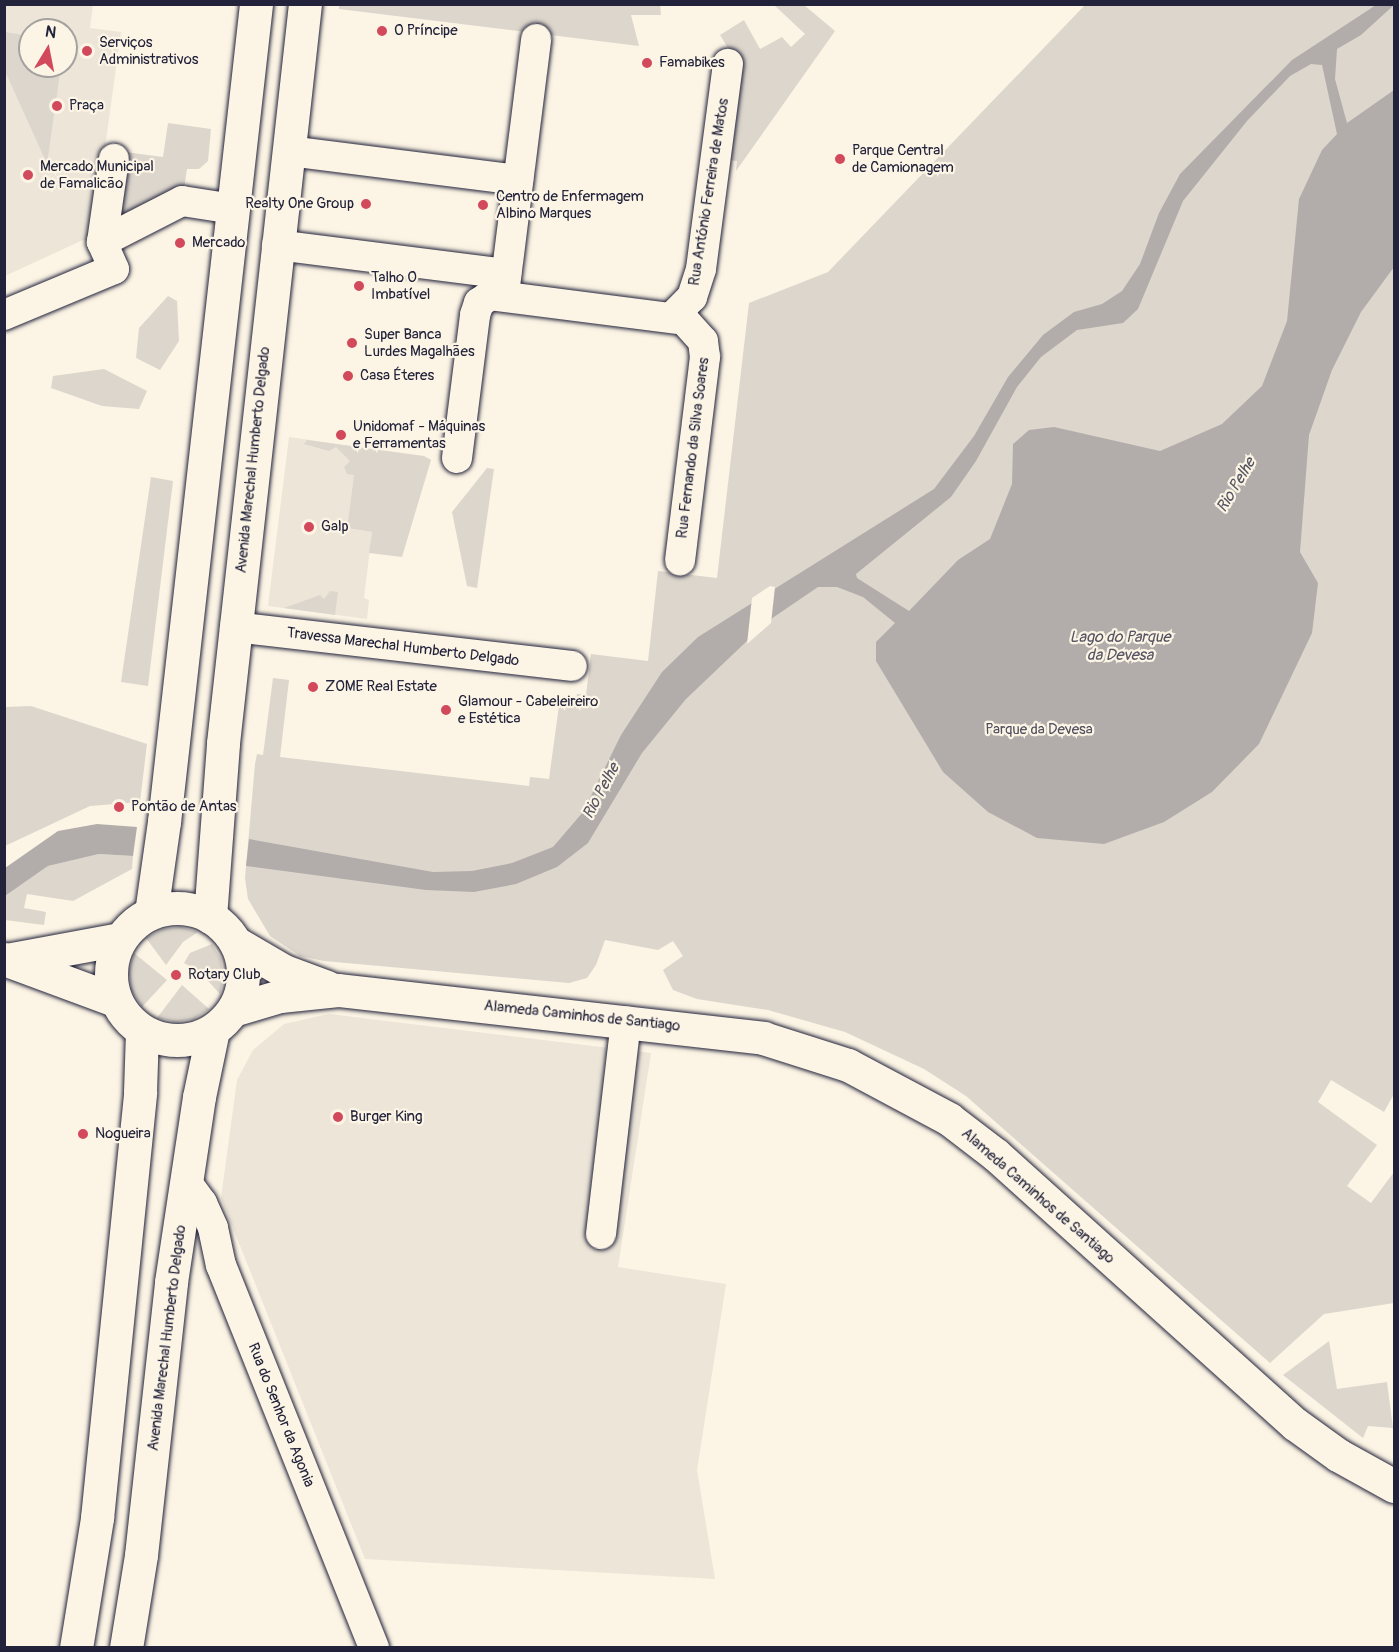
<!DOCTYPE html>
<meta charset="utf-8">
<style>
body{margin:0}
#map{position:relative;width:1399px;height:1652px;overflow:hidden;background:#fcf5e5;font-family:Pangolin,sans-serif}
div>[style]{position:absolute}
.built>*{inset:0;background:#ece5d8}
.green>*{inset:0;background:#dcd6cc}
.water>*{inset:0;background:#b2adab}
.pier>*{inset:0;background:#fcf5e5}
.roads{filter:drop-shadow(0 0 2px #22223b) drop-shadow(0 0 2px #22223b)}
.street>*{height:30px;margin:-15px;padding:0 15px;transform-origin:15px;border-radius:15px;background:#fcf5e5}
.secondary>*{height:33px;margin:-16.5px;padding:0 16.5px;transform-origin:16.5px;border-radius:16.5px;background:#fcf5e5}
.primary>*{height:33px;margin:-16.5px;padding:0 16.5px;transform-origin:16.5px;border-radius:16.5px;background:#fcf5e5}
.primary>.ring{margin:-16.5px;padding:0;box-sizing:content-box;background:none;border:33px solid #fcf5e5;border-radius:50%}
.dots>*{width:16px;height:16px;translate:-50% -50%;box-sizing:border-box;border:3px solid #fcf5e5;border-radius:50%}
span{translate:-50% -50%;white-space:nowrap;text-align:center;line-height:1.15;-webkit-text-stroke:4.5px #fcf5e5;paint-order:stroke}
.poi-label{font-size:15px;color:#22223b}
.left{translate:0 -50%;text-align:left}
.right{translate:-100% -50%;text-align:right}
.street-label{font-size:15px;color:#22223b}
.park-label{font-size:15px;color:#504f5f}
.water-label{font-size:16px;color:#545362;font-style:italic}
.frame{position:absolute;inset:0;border:6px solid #22223b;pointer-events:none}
.north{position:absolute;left:18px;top:18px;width:60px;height:60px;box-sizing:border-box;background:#fcf5e5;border:2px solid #a5a1a1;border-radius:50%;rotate:10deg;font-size:16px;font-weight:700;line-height:24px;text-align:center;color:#22223b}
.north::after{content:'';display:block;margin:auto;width:21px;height:27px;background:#d1495b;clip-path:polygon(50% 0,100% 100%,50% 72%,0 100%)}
</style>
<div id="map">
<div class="built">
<i style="clip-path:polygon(evenodd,4px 5px,93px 5px,90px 28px,121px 32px,92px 241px,83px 240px,5px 276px,4px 5px,30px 30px,66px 30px,66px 66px,30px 66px,30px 30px)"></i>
<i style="clip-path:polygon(289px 437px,358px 447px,347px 528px,372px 532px,364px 598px,369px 600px,367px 619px,268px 606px)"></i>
<i style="clip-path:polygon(329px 1014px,651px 1053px,618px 1267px,726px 1284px,697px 1470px,715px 1579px,365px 1559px,221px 1198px,237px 1080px,253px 1050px,284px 1024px)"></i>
</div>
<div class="green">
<i style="clip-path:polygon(339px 4px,660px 4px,661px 15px,631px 15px,639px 46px,339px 9px)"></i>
<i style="clip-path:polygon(773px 4px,804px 5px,835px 31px,736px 171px,737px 161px,729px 160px,734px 58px,720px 35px,744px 20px,760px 49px,782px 37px,791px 47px,805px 34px)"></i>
<i style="clip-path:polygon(1085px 5px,1394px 5px,1394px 1094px,1384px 1112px,1331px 1080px,1318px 1102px,1377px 1145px,1347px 1186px,1371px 1203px,1394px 1172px,1394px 1303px,1324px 1314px,1270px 1363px,966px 1096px,924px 1069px,845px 1032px,768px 1010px,697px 999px,673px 990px,663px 970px,683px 956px,673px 941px,658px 950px,605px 940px,596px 965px,587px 978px,569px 983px,324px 961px,300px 956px,270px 936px,248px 899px,245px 878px,255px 764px,257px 754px,263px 755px,273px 678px,289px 680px,280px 757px,529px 786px,530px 777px,549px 779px,560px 698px,576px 700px,577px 694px,586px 695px,591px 654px,648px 661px,658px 571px,717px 578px,749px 303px,828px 272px)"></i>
<i style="clip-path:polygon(5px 32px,30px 36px,30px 66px,61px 66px,47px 164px,5px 71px)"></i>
<i style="clip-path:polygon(168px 123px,211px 129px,208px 161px,199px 169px,187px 169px,184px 189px,115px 223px,125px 152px,163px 157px)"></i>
<i style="clip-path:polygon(168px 296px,177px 301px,179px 341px,160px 370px,136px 358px,139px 328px)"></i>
<i style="clip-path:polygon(104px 369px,147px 391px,139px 409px,102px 406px,51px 388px,53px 376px)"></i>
<i style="clip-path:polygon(307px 440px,424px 456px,431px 460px,402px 557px,369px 553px,372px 532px,347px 528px,354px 475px,347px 474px,344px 467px,350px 461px,336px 447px,329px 451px,304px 444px)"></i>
<i style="clip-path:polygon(487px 468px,494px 469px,477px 588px,467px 586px,452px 512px)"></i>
<i style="clip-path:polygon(151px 477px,173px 481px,148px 686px,121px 682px)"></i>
<i style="clip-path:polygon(330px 591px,338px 592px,335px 615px,284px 608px,320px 595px,324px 599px)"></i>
<i style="clip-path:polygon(31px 706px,147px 744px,140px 802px,90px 806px,5px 846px,5px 707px)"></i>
<i style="clip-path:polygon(99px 854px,133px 856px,132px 869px,73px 901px,27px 894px,24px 908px,46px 912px,44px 925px,5px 920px,5px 896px,48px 866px)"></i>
<i style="clip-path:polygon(181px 927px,198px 932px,183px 942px,166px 965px,146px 938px,163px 929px)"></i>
<i style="clip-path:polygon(212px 944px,221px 959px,224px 977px,220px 994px,199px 971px,184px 963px,190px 953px)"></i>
<i style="clip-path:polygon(134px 953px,167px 980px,142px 1007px,131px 990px,129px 971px)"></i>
<i style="clip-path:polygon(182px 985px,209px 1009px,194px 1019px,176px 1022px,157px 1018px)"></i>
<i style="clip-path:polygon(1329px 1341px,1337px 1389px,1387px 1382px,1393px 1428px,1368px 1426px,1363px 1438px,1283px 1375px)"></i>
</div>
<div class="water">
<i style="clip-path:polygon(evenodd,1376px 5px,1394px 5px,1361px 35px,1337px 49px,1335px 79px,1347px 123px,1394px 90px,1394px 267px,1361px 312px,1332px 370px,1309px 435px,1300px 552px,1318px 583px,1312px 633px,1259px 744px,1212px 792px,1164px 822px,1104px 844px,1037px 838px,988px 812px,943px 772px,876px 661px,876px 642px,895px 623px,863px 597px,837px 587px,818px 587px,768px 621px,686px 699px,642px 753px,588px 843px,557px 867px,516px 884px,474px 892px,426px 890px,246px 866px,249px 839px,433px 872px,472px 871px,512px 863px,553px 847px,583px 812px,621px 735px,662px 672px,698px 637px,934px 489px,974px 436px,1008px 377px,1043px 335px,1074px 312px,1102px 304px,1122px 291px,1140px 264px,1159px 213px,1180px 174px,1292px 60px,1376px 5px,1311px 64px,1322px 65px,1337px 134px,1322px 150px,1299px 199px,1287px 321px,1262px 386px,1222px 424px,1160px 451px,1054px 427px,1029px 430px,1013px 444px,1012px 484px,990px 539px,958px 560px,909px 611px,857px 578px,856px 574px,951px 497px,976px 461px,1017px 387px,1041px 357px,1077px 330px,1123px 323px,1138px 309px,1183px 201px,1247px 121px,1290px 76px,1311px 64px)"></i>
<i style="clip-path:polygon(97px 824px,137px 827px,133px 856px,99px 854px,48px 866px,5px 896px,5px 868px,58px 831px)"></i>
</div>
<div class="pier">
<i style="clip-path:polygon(770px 586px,775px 587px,771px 623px,747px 644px,752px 598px)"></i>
</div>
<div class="roads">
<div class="street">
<i style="left:289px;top:151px;width:231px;rotate:7.2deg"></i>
<i style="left:102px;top:242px;width:84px;rotate:-81.8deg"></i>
<i style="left:277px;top:245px;width:231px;rotate:7.2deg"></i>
<i style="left:504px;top:294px;width:257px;rotate:-82.8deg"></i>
<i style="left:4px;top:315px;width:119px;rotate:-22.7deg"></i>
<i style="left:114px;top:269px;width:30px;rotate:-114deg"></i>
<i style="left:102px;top:242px;width:90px;rotate:-27.1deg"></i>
<i style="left:182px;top:201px;width:52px;rotate:8.9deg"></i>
<i style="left:673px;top:316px;width:27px;rotate:-45deg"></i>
<i style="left:692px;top:297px;width:29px;rotate:-72deg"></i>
<i style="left:701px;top:269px;width:207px;rotate:-82.5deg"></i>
<i style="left:457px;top:458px;width:144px;rotate:-82.8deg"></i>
<i style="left:475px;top:315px;width:13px;rotate:-72deg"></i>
<i style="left:479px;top:303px;width:14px;rotate:-36deg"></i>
<i style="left:490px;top:295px;width:196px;rotate:7.3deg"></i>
<i style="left:684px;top:320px;width:28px;rotate:48deg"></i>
<i style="left:703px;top:341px;width:16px;rotate:83deg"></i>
<i style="left:705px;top:357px;width:205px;rotate:97deg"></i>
<i style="left:235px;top:627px;width:339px;rotate:6.6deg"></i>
<i style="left:188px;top:1184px;width:24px;rotate:54deg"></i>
<i style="left:202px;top:1203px;width:27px;rotate:66deg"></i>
<i style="left:213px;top:1228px;width:38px;rotate:78deg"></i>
<i style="left:221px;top:1265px;width:412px;rotate:68.2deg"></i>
<i style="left:601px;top:1234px;width:214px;rotate:-83.3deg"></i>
</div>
<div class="secondary">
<i style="left:236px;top:943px;width:56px;rotate:30.3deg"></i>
<i style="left:284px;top:971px;width:46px;rotate:20.4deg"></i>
<i style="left:4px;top:959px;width:118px;rotate:20.3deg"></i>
<i style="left:12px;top:959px;width:110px;rotate:-10.5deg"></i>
<i style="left:233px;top:1010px;width:49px;rotate:-16.6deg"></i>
<i style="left:280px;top:996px;width:58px;rotate:-5.9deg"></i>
<i style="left:338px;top:990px;width:428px;rotate:6.4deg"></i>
<i style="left:763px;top:1038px;width:89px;rotate:17.6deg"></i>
<i style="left:848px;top:1065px;width:115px;rotate:28.1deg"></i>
<i style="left:949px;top:1119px;width:59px;rotate:37.5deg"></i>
<i style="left:996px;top:1155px;width:402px;rotate:42deg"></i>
<i style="left:1295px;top:1424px;width:53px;rotate:35.8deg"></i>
<i style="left:1338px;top:1455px;width:64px;rotate:29deg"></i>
</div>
<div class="primary">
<i class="ring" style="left:111px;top:908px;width:99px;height:99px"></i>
<i style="left:151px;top:913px;width:92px;rotate:-81.9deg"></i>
<i style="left:164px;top:822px;width:823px;rotate:-83.58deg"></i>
<i style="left:210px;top:917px;width:174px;rotate:-85.7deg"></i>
<i style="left:223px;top:743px;width:744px;rotate:-83.67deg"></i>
<i style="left:76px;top:1648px;width:132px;rotate:-80.8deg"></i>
<i style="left:97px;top:1518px;width:428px;rotate:-84.2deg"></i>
<i style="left:140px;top:1092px;width:61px;rotate:-88.1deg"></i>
<i style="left:126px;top:1648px;width:94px;rotate:-80.8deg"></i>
<i style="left:141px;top:1555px;width:275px;rotate:-83.7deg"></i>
<i style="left:171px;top:1282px;width:187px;rotate:-81.4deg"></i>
<i style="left:199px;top:1097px;width:68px;rotate:-78.2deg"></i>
</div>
</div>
<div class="dots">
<i style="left:382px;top:31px;background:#d1495b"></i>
<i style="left:87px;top:51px;background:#d1495b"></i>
<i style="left:647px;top:63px;background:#d1495b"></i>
<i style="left:57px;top:106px;background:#d1495b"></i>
<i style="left:840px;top:159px;background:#d1495b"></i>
<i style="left:28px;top:175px;background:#d1495b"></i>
<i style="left:366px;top:204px;background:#d1495b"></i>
<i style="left:483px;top:205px;background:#d1495b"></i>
<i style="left:180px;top:243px;background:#d1495b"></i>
<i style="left:359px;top:286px;background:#d1495b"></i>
<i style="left:352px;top:343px;background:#d1495b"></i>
<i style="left:348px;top:376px;background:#d1495b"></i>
<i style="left:341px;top:435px;background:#d1495b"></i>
<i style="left:309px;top:527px;background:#d1495b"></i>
<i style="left:313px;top:687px;background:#d1495b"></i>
<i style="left:446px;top:710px;background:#d1495b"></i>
<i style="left:119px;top:807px;background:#d1495b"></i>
<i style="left:176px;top:975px;background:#d1495b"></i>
<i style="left:338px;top:1117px;background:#d1495b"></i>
<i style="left:83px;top:1134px;background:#d1495b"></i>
</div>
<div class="poi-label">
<span class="left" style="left:394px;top:31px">O Príncipe</span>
<span class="left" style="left:99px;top:51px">Serviços<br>Administrativos</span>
<span class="left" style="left:659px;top:63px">Famabikes</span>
<span class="left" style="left:69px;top:106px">Praça</span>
<span class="left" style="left:852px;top:159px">Parque Central<br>de Camionagem</span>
<span class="left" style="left:40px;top:175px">Mercado Municipal<br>de Famalicão</span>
<span class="left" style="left:496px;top:205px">Centro de Enfermagem<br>Albino Marques</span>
<span class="right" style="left:354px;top:204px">Realty One Group</span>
<span class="left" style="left:192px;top:243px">Mercado</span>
<span class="left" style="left:371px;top:286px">Talho O<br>Imbatível</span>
<span class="left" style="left:364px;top:343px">Super Banca<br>Lurdes Magalhães</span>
<span class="left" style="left:360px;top:376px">Casa Éteres</span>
<span class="left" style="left:353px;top:435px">Unidomaf - Máquinas<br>e Ferramentas</span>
<span class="left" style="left:321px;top:527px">Galp</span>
<span class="left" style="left:325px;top:687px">ZOME Real Estate</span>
<span class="left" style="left:458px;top:710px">Glamour - Cabeleireiro<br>e Estética</span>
<span class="left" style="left:131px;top:807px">Pontão de Antas</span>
<span class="left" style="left:188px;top:975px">Rotary Club</span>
<span class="left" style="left:350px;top:1117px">Burger King</span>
<span class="left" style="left:95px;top:1134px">Nogueira</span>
</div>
<div class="street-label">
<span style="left:709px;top:192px;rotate:-81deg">Rua António Ferreira de Matos</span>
<span style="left:693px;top:448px;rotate:-83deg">Rua Fernando da Silva Soares</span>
<span style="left:253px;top:460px;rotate:-84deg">Avenida Marechal Humberto Delgado</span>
<span style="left:403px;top:647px;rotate:7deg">Travessa Marechal Humberto Delgado</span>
<span style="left:582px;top:1016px;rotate:6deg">Alameda Caminhos de Santiago</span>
<span style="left:1038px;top:1196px;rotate:41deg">Alameda Caminhos de Santiago</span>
<span style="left:167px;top:1338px;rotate:-83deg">Avenida Marechal Humberto Delgado</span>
<span style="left:281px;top:1415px;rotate:68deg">Rua do Senhor da Agonia</span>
</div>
<div class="park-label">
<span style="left:1039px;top:730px">Parque da Devesa</span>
</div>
<div class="water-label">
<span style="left:1236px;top:485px;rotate:-59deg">Rio Pelhe</span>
<span style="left:1120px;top:646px">Lago do Parque<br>da Devesa</span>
<span style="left:601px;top:791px;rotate:-62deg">Rio Pelhe</span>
</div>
<div class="frame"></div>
<div class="north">N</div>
</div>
